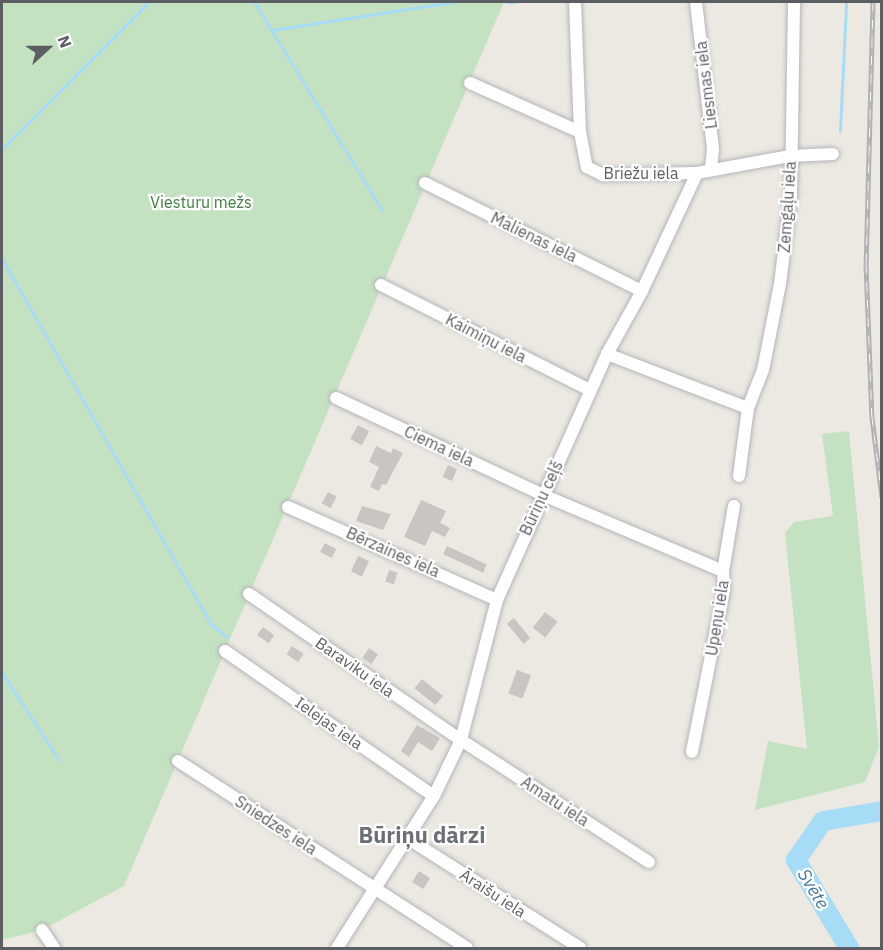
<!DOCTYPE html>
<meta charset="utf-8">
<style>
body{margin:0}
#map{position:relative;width:883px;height:950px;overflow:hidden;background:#ece9e2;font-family:"IBM Plex Sans",sans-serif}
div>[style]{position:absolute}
.green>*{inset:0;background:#c4e2c1}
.stream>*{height:3px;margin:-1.5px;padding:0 1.5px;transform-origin:1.5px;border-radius:1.5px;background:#a7dcf7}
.river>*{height:20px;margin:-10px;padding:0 10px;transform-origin:10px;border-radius:10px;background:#a7dcf7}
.building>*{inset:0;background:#c9c5c2;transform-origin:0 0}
.roads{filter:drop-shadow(0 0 2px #b3b5b9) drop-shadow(0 0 2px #b3b5b9)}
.street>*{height:12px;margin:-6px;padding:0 6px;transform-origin:6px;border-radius:6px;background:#fff}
.rail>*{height:5px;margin-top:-2.5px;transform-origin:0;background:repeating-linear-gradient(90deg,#fff 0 9px,#b1b2b2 0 18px);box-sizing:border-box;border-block:2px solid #b1b2b2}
span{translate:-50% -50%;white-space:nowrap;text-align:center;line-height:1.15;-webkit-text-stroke:4.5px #fff;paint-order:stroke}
.street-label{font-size:16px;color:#5b5e62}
.park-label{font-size:16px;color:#3f803c}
.water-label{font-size:18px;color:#44799f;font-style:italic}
.district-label{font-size:22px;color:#6c7074;font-weight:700}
.frame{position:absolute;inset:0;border:3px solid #5b5e62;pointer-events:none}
.north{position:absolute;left:18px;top:18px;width:60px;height:60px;-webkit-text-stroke:4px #fff;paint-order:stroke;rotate:69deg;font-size:16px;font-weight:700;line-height:24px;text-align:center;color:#5b5e62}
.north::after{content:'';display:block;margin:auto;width:21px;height:27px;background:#5b5e62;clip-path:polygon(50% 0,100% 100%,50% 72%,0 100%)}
</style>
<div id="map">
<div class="green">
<i style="clip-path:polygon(2px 2px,504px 2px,124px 886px,42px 930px,2px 940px)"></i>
<i style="clip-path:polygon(849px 431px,879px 747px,865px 782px,755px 810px,768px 741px,807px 749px,785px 533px,794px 522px,833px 516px,822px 434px)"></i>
</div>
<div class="stream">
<i style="left:254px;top:2px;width:244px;rotate:58.4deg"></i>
<i style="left:506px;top:2px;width:9px"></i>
<i style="left:272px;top:30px;width:183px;rotate:-8.8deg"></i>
<i style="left:840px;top:131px;width:129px;rotate:-87.3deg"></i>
<i style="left:2px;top:149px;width:208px;rotate:-45deg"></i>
<i style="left:2px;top:259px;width:421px;rotate:60.2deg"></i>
<i style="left:211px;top:624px;width:21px;rotate:39deg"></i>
<i style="left:2px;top:673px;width:104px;rotate:56.8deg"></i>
</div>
<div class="river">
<i style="left:849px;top:948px;width:103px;rotate:-121.1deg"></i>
<i style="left:796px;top:860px;width:47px;rotate:-55.3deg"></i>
<i style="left:823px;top:821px;width:60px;rotate:-9.6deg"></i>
</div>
<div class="building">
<i style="left:358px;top:425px;width:13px;height:16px;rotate:29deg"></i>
<i style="clip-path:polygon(376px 446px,391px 453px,393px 448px,403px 453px,386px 485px,382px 484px,379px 491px,370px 487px,379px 467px,369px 462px)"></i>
<i style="left:448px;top:465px;width:10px;height:13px;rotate:24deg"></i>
<i style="left:328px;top:492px;width:10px;height:13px;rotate:29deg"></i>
<i style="clip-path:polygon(421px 500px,446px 511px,440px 523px,450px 528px,445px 537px,432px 531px,425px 546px,404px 537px)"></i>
<i style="clip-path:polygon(362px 506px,391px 514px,383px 530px,356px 521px)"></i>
<i style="left:325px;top:543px;width:13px;height:10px;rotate:29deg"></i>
<i style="left:447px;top:546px;width:44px;height:9px;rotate:25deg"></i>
<i style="left:358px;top:556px;width:12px;height:17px;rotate:24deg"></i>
<i style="left:389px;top:570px;width:9px;height:12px;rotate:18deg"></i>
<i style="left:545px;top:612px;width:16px;height:20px;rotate:38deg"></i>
<i style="left:514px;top:618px;width:26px;height:9px;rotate:51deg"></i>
<i style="left:263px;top:627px;width:14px;height:10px;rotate:36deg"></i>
<i style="left:292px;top:646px;width:14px;height:10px;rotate:34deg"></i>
<i style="left:369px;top:648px;width:11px;height:12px;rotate:34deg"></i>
<i style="left:517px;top:670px;width:15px;height:25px;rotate:20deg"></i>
<i style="left:422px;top:679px;width:27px;height:12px;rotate:39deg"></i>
<i style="clip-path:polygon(417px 725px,440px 738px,432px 751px,418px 742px,409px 757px,401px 751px)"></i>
<i style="left:419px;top:871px;width:13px;height:13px;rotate:32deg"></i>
</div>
<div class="roads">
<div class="street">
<i style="left:575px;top:2px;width:130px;rotate:87.8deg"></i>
<i style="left:580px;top:132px;width:36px;rotate:79deg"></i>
<i style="left:587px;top:167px;width:18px;rotate:27deg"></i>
<i style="left:603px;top:175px;width:94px;rotate:-1.2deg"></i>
<i style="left:696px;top:2px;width:148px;rotate:83.4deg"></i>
<i style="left:713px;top:149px;width:20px;rotate:96deg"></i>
<i style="left:470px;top:83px;width:120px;rotate:24deg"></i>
<i style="left:425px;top:183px;width:242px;rotate:26.5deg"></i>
<i style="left:381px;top:285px;width:234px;rotate:26.7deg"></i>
<i style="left:607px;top:354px;width:151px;rotate:21deg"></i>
<i style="left:336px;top:398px;width:229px;rotate:25.1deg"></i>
<i style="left:543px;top:495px;width:195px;rotate:22.9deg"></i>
<i style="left:723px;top:571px;width:19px;rotate:87deg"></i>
<i style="left:724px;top:590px;width:165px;rotate:101.2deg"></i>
<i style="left:739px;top:476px;width:69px;rotate:-82.5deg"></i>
<i style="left:748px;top:408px;width:41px;rotate:-68.5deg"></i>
<i style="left:763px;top:370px;width:88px;rotate:-78.8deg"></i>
<i style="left:780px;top:284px;width:90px;rotate:-83deg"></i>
<i style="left:791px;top:195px;width:193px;rotate:-89.1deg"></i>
<i style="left:288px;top:507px;width:229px;rotate:24deg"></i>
<i style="left:723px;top:571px;width:66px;rotate:-80.4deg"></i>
<i style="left:249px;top:594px;width:257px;rotate:34.6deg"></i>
<i style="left:461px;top:740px;width:224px;rotate:33deg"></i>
<i style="left:225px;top:651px;width:254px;rotate:34.8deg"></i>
<i style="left:178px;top:761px;width:344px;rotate:32.9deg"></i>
<i style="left:407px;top:838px;width:205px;rotate:32.4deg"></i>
<i style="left:42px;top:930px;width:22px;rotate:56deg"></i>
<i style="left:337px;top:948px;width:180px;rotate:-57.5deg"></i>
<i style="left:434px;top:796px;width:62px;rotate:-64.3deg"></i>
<i style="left:461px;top:740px;width:145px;rotate:-75.6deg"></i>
<i style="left:497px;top:600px;width:269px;rotate:-65.9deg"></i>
<i style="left:607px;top:354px;width:72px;rotate:-60.9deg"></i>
<i style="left:642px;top:291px;width:130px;rotate:-65deg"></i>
<i style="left:697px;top:173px;width:95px;rotate:-10.4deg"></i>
<i style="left:790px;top:156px;width:43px;rotate:-2.7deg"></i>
</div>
</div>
<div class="rail">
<i style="left:873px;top:2px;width:262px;rotate:91.5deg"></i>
<i style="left:866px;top:264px;width:153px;rotate:87.8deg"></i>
<i style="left:872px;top:417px;width:81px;rotate:82.9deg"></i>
</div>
<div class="street-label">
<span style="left:706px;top:85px;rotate:-97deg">Liesmas iela</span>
<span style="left:641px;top:173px">Briežu iela</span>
<span style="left:787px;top:207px;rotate:-86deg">Zemgaļu iela</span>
<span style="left:534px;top:237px;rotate:26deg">Malienas iela</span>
<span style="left:486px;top:338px;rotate:27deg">Kaimiņu iela</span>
<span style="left:439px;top:446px;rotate:25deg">Ciema iela</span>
<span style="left:541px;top:498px;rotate:-65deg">Būriņu ceļš</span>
<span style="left:393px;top:552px;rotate:24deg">Bērzaines iela</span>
<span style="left:717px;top:618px;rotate:-81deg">Upeņu iela</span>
<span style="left:355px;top:667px;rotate:35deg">Baraviku iela</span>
<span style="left:329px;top:723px;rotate:35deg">Ielejas iela</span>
<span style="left:555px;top:801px;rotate:33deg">Amatu iela</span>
<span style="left:276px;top:825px;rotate:33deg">Sniedzes iela</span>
<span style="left:493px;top:893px;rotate:33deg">Āraišu iela</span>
</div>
<div class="park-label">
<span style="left:201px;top:202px">Viesturu mežs</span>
</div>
<div class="water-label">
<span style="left:813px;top:889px;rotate:59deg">Svēte</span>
</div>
<div class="district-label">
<span style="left:422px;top:835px">Būriņu dārzi</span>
</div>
<div class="frame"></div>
<div class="north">N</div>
</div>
